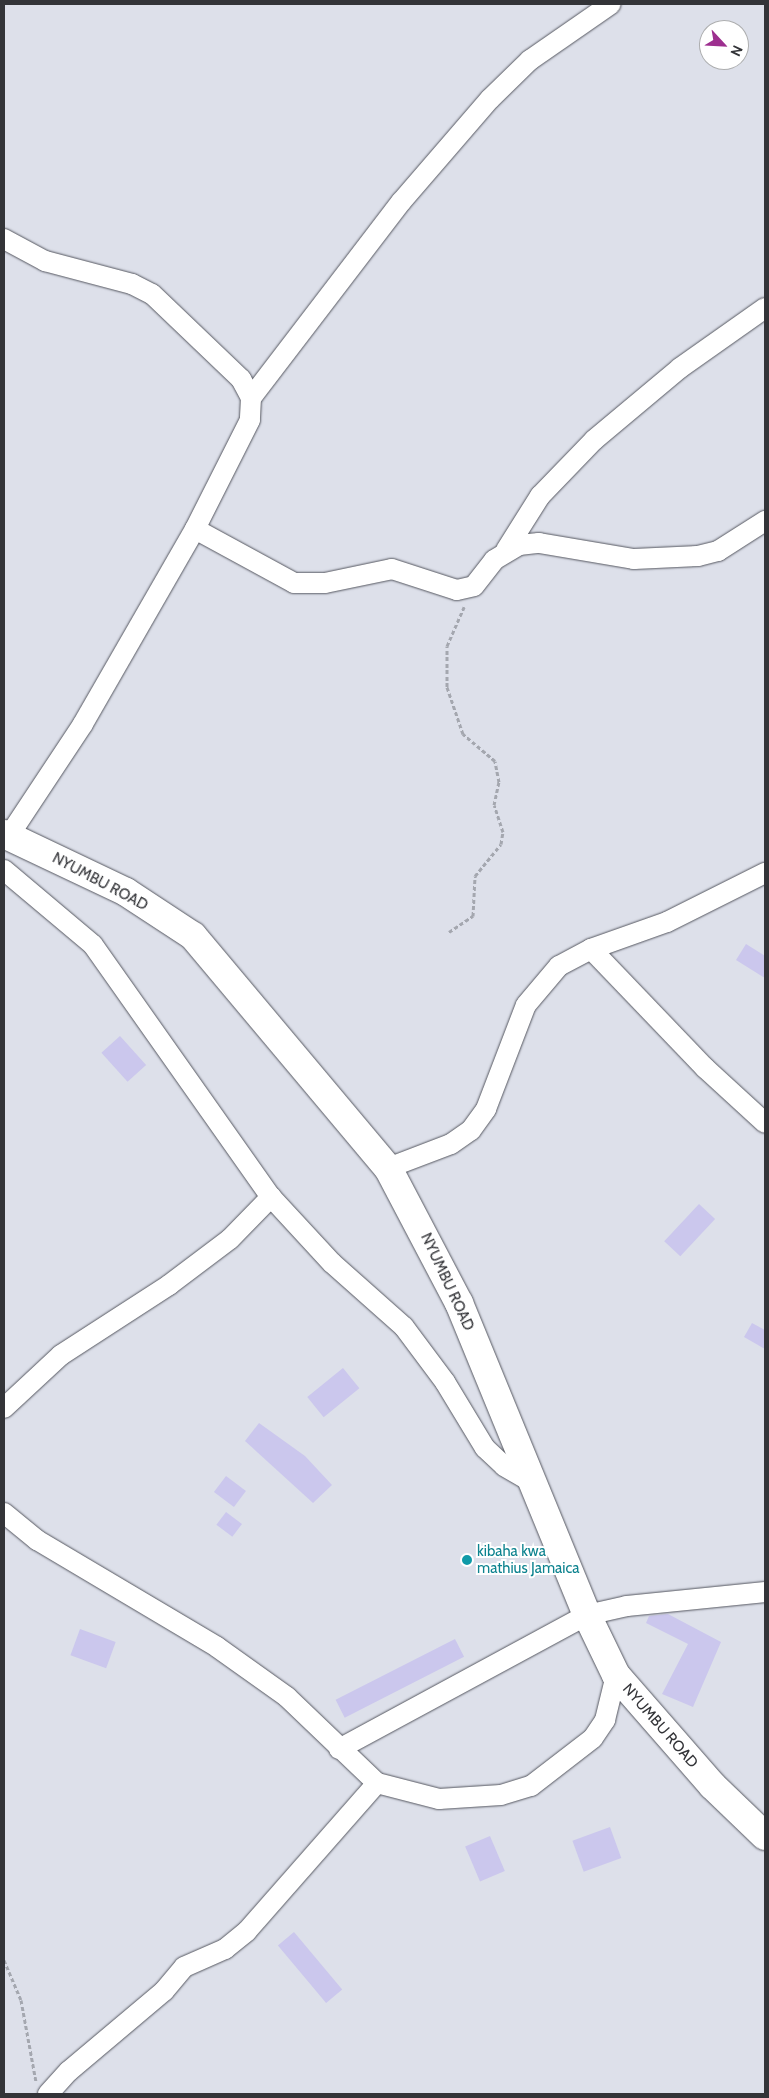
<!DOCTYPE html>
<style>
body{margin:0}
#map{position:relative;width:769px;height:2098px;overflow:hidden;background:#dde0ea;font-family:Cabin,sans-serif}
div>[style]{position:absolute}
.building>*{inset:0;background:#cbc7ed;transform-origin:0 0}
.path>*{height:3px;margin-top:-1.5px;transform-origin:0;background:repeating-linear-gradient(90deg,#a4a7af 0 4px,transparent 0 6.5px)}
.roads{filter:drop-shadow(0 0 1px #555760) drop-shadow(0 0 1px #555760)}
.street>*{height:20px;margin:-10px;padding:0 10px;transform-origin:10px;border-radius:10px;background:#fff}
.secondary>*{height:28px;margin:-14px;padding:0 14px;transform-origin:14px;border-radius:14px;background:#fff}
.dots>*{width:14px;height:14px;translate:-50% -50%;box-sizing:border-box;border:2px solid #fff;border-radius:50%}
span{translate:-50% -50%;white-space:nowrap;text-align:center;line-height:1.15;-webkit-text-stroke:4px #fff;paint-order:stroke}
.street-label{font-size:15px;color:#333438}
.culture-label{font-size:15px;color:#0d838f}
.left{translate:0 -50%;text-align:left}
.frame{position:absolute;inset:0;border:5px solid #333438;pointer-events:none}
.north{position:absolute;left:699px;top:20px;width:50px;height:50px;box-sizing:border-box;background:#fff;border:1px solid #adaeaf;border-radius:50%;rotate:115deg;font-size:14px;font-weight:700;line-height:20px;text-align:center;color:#333438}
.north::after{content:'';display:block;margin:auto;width:18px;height:22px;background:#9d2f8f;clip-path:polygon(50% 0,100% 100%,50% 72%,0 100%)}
</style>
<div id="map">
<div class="building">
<i style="clip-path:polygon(746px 944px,765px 956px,765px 978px,736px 960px)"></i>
<i style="left:120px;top:1036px;width:39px;height:25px;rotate:48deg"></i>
<i style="left:699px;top:1204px;width:22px;height:51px;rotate:43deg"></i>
<i style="clip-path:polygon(752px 1323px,765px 1330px,765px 1349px,744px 1337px)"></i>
<i style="left:343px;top:1368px;width:26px;height:46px;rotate:51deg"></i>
<i style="clip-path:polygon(259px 1423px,305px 1456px,332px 1485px,313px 1503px,245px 1441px)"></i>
<i style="left:226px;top:1476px;width:25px;height:20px;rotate:37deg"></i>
<i style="left:226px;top:1512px;width:20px;height:16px;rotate:37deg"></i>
<i style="clip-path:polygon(668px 1614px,721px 1642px,693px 1707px,662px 1694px,688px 1644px,646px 1623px,649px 1616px)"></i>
<i style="left:80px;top:1629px;width:38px;height:28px;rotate:20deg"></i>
<i style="left:455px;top:1639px;width:20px;height:134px;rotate:63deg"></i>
<i style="left:610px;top:1827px;width:33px;height:40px;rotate:70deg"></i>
<i style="left:490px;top:1836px;width:38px;height:27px;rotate:67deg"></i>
<i style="left:294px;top:1932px;width:75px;height:21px;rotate:50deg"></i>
</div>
<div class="path">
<i style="left:449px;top:932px;width:29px;rotate:-34deg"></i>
<i style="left:473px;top:916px;width:40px;rotate:-87.1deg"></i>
<i style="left:475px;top:876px;width:41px;rotate:-50.9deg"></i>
<i style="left:501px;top:844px;width:12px;rotate:-81deg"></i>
<i style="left:503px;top:832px;width:28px;rotate:-108deg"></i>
<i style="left:494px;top:805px;width:24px;rotate:-78deg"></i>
<i style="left:499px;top:782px;width:21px;rotate:-101deg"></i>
<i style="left:495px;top:761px;width:42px;rotate:-139.8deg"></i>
<i style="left:463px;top:734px;width:50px;rotate:-108.8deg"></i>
<i style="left:447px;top:687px;width:41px;rotate:-90deg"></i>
<i style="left:447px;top:646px;width:43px;rotate:-66.4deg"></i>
<i style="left:4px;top:1960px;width:43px;rotate:67deg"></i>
<i style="left:21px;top:2000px;width:83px;rotate:79.6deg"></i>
</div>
<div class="roads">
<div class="street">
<i style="left:4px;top:239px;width:47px;rotate:28.2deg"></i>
<i style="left:45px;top:261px;width:90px;rotate:14.8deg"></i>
<i style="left:132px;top:284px;width:22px;rotate:27deg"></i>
<i style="left:152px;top:294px;width:123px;rotate:43.7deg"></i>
<i style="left:241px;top:379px;width:21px;rotate:62deg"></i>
<i style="left:251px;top:398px;width:22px;rotate:93deg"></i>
<i style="left:250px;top:420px;width:122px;rotate:116.8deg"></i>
<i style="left:195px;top:529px;width:225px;rotate:119.9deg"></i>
<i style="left:83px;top:724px;width:134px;rotate:123.5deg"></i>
<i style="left:251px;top:398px;width:247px;rotate:-52.6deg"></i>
<i style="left:401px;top:202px;width:136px;rotate:-49.2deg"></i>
<i style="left:490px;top:99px;width:56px;rotate:-44.3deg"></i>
<i style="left:530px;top:60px;width:98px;rotate:-34.7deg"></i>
<i style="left:195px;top:529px;width:113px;rotate:28.6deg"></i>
<i style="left:294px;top:583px;width:31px"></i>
<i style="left:325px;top:583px;width:68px;rotate:-11.8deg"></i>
<i style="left:392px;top:569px;width:68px;rotate:17.9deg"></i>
<i style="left:457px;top:590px;width:17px;rotate:-13deg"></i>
<i style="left:474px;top:586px;width:33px;rotate:-52deg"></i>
<i style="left:494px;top:560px;width:29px;rotate:-31deg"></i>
<i style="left:519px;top:545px;width:20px;rotate:-6deg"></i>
<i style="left:539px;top:543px;width:96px;rotate:9.6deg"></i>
<i style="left:634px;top:559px;width:64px;rotate:-2.7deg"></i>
<i style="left:698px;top:556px;width:21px;rotate:-14deg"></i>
<i style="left:718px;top:551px;width:56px;rotate:-32.6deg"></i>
<i style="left:506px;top:550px;width:64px;rotate:-57.8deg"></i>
<i style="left:540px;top:496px;width:78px;rotate:-46deg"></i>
<i style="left:594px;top:440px;width:112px;rotate:-39.9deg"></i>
<i style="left:680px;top:368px;width:104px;rotate:-35.2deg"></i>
<i style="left:4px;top:870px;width:116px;rotate:40.1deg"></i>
<i style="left:93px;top:945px;width:309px;rotate:54.8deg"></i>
<i style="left:271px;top:1197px;width:90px;rotate:47.3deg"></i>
<i style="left:332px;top:1263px;width:96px;rotate:41.6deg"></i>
<i style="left:404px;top:1327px;width:69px;rotate:53.3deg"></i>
<i style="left:445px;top:1382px;width:77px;rotate:58.8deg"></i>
<i style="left:485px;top:1448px;width:26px;rotate:43deg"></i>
<i style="left:504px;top:1466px;width:34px;rotate:30deg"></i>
<i style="left:591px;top:949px;width:165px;rotate:46.2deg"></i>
<i style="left:705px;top:1068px;width:81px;rotate:42.5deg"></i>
<i style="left:388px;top:1168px;width:67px;rotate:-20.9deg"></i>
<i style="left:451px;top:1144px;width:24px;rotate:-35deg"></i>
<i style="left:471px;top:1130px;width:26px;rotate:-54deg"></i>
<i style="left:486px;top:1109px;width:111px;rotate:-69deg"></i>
<i style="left:526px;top:1005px;width:51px;rotate:-49.8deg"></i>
<i style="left:559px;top:966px;width:36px;rotate:-28deg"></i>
<i style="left:591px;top:949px;width:81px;rotate:-19.6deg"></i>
<i style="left:667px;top:922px;width:110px;rotate:-26.6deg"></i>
<i style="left:4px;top:1408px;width:78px;rotate:-42.9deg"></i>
<i style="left:61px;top:1355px;width:129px;rotate:-32.9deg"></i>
<i style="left:169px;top:1285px;width:76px;rotate:-37deg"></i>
<i style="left:230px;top:1239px;width:59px;rotate:-45.7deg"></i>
<i style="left:4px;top:1513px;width:43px;rotate:39.3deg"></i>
<i style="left:37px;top:1540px;width:209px;rotate:30.7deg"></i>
<i style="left:217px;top:1647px;width:86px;rotate:35.5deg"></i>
<i style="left:287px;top:1697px;width:124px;rotate:43.7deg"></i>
<i style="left:377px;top:1783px;width:64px;rotate:14.5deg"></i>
<i style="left:439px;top:1799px;width:62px;rotate:-3.7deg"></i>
<i style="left:501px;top:1795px;width:31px;rotate:-17deg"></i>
<i style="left:531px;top:1786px;width:78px;rotate:-37.7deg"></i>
<i style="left:593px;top:1738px;width:22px;rotate:-56deg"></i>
<i style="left:605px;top:1720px;width:46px;rotate:-76.3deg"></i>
<i style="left:339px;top:1749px;width:282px;rotate:-28.4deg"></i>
<i style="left:587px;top:1615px;width:41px;rotate:-12.7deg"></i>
<i style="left:627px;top:1606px;width:139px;rotate:-5.8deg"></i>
<i style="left:48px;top:2094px;width:31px;rotate:-48deg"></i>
<i style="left:69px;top:2071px;width:124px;rotate:-40.1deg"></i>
<i style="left:164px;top:1991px;width:31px;rotate:-50deg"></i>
<i style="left:184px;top:1967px;width:45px;rotate:-23.7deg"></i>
<i style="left:225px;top:1949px;width:28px;rotate:-39deg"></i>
<i style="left:247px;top:1931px;width:197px;rotate:-48.7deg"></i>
</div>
<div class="secondary">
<i style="left:4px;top:834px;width:135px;rotate:25.4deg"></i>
<i style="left:126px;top:892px;width:80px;rotate:33.3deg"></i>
<i style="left:193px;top:936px;width:303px;rotate:50deg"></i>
<i style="left:388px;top:1168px;width:153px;rotate:62.3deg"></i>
<i style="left:459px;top:1303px;width:337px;rotate:67.7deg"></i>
<i style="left:587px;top:1615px;width:67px;rotate:64.2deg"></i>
<i style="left:616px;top:1675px;width:147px;rotate:48.9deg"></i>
<i style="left:713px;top:1786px;width:72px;rotate:43.9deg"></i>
</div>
</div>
<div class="dots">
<i style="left:467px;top:1560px;background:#0f9aa8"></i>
</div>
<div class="street-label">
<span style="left:100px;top:882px;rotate:28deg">NYUMBU ROAD</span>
<span style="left:447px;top:1282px;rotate:65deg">NYUMBU ROAD</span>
<span style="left:660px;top:1726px;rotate:49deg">NYUMBU ROAD</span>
</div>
<div class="culture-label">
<span class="left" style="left:477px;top:1560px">kibaha kwa<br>mathius Jamaica</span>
</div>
<div class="frame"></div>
<div class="north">N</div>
</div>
